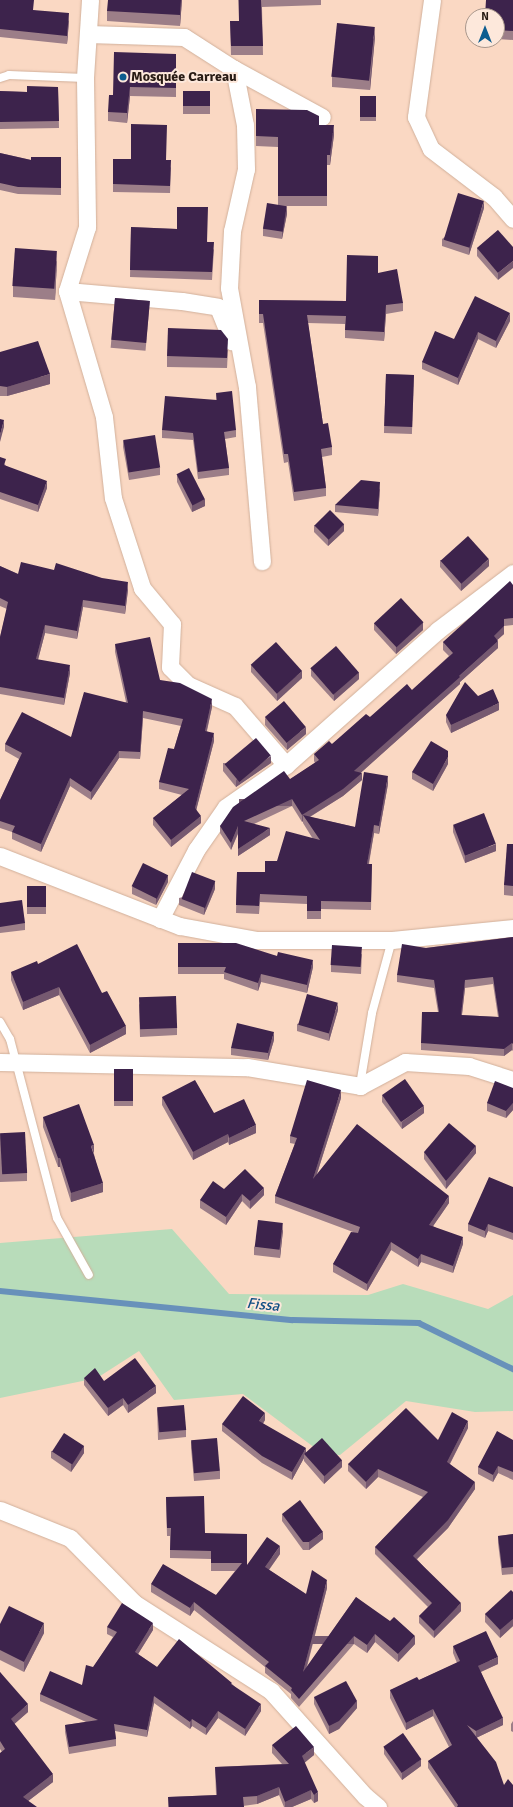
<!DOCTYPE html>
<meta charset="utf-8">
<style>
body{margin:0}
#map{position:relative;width:513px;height:1807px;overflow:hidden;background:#fad8c3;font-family:Signika,sans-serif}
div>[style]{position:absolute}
.green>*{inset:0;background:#b8dcba}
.stream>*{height:5.5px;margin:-2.75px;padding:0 2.75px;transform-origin:2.75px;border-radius:2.75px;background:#6891ba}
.roads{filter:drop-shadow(0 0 1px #d1b09b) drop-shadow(0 0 1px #d1b09b)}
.service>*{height:8px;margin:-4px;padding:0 4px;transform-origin:4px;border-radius:4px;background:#fff}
.minor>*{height:17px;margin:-8.5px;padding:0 8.5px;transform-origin:8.5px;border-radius:8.5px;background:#fff}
.wall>*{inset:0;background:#9c7e88;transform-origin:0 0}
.shaded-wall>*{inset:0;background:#765970;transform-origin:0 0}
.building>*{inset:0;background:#3d234c;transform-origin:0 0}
.dots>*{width:11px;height:11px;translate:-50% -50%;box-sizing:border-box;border:2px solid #fde8db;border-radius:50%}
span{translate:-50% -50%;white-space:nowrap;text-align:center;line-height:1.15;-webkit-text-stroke:4px #fde8db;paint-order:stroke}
.poi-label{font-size:14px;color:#281b14;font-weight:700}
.left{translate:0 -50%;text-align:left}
.water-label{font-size:15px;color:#115085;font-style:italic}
.north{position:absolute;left:465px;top:8px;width:40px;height:40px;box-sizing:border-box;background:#fde8db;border:1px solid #a8968b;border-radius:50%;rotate:0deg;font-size:11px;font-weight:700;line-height:16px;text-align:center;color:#281b14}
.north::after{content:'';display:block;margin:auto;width:14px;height:18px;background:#0d5d8f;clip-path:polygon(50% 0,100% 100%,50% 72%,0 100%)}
</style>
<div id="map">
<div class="green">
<i style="clip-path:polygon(172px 1229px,229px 1294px,368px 1295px,403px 1284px,488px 1309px,513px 1295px,513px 1411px,475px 1412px,406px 1401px,340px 1455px,323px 1454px,243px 1394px,174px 1400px,139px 1351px,97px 1378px,0 1398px,0 1243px)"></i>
</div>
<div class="stream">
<i style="left:0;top:1291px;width:294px;rotate:5.7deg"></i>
<i style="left:293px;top:1320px;width:126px;rotate:1.4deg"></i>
<i style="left:419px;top:1323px;width:105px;rotate:26.1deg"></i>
</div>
<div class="roads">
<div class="service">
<i style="left:0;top:78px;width:9px;rotate:-18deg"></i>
<i style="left:9px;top:75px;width:76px;rotate:2.3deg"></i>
<i style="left:0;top:1022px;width:20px;rotate:60deg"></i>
<i style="left:10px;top:1039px;width:185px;rotate:75.3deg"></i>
<i style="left:57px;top:1218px;width:65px;rotate:60.7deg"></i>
<i style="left:360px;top:1085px;width:73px;rotate:-80.5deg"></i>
<i style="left:372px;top:1013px;width:76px;rotate:-74.7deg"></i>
</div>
<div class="minor">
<i style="left:90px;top:0;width:78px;rotate:93.7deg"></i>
<i style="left:85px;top:78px;width:149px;rotate:89.2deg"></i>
<i style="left:87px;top:227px;width:67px;rotate:107.4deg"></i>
<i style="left:67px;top:291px;width:131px;rotate:73.6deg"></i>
<i style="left:104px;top:417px;width:81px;rotate:83.7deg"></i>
<i style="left:113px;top:498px;width:95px;rotate:72.1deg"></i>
<i style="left:142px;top:588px;width:47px;rotate:50.2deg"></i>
<i style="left:172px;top:624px;width:43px;rotate:92.7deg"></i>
<i style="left:170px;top:667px;width:25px;rotate:45deg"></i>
<i style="left:188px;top:685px;width:51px;rotate:24.1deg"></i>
<i style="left:235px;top:706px;width:78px;rotate:49.2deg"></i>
<i style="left:432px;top:0;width:118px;rotate:97.8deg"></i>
<i style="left:416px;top:117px;width:35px;rotate:65deg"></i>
<i style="left:431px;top:149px;width:79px;rotate:37.3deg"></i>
<i style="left:494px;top:197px;width:29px;rotate:49deg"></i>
<i style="left:88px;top:34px;width:96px;rotate:1.8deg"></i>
<i style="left:184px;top:37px;width:59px;rotate:32.6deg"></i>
<i style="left:234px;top:69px;width:100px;rotate:28.6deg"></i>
<i style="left:234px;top:69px;width:57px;rotate:78.9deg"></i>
<i style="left:245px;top:125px;width:44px;rotate:88.7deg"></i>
<i style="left:246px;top:169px;width:64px;rotate:102.7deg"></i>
<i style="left:232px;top:231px;width:57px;rotate:93deg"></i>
<i style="left:229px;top:288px;width:101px;rotate:79.7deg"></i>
<i style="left:247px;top:387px;width:175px;rotate:85.1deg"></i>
<i style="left:67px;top:291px;width:115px;rotate:5deg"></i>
<i style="left:182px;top:301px;width:36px;rotate:9deg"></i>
<i style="left:218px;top:307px;width:37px;rotate:68deg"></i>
<i style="left:0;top:856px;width:193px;rotate:21.3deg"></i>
<i style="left:180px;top:926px;width:77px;rotate:10.4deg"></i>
<i style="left:256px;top:940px;width:136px"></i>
<i style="left:392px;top:940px;width:122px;rotate:-5.7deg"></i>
<i style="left:160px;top:919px;width:78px;rotate:-62.4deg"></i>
<i style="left:196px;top:850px;width:52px;rotate:-55.1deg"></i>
<i style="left:226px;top:807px;width:73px;rotate:-35deg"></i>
<i style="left:286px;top:765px;width:203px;rotate:-41.6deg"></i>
<i style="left:438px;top:630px;width:94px;rotate:-37.2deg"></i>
<i style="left:0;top:1062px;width:247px;rotate:1.2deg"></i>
<i style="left:247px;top:1067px;width:115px;rotate:9.5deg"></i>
<i style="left:360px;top:1086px;width:51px;rotate:-28.1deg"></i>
<i style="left:405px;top:1062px;width:64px;rotate:3.6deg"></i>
<i style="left:469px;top:1066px;width:46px;rotate:17.7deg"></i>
<i style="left:0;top:1510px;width:75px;rotate:21.8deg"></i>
<i style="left:70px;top:1538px;width:91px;rotate:45.4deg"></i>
<i style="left:134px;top:1603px;width:163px;rotate:32.7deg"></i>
<i style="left:271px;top:1691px;width:141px;rotate:48.2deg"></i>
<i style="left:365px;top:1796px;width:17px;rotate:40deg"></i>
</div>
</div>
<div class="wall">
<i style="clip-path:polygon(0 0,69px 21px,67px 44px,0 37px)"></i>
<i style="clip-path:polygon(182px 0,180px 26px,107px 21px,107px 11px)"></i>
<i style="clip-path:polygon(238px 0,321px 0,321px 5px,262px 7px,263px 55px,231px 55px,230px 21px,239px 21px)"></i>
<i style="clip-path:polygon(513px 0,513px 40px,497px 39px,497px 16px)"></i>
<i style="clip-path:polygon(375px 37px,370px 90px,332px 87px,332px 77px)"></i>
<i style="clip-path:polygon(176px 54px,176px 97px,130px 96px,127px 123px,108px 121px,108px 112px,113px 95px)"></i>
<i style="clip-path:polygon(58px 87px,59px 128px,0 129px,0 91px,27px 92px)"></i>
<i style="left:183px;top:91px;width:27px;height:23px"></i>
<i style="left:360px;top:96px;width:16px;height:25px"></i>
<i style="clip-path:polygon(256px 109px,319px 125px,334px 135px,330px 165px,327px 165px,327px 206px,286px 206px,287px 214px,282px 239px,263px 236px,263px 229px,278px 205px,278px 147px,256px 146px)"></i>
<i style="clip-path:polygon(0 153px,31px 160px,61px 157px,61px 195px,18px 194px,0 190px)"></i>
<i style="clip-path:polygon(113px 159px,166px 160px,171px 168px,170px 193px,113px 192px)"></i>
<i style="clip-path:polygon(484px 208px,469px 255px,442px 246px,442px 239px)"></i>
<i style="clip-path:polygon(131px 227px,177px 229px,208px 242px,214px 250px,212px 280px,130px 277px)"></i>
<i style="clip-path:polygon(498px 230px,498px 280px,477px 256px,477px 248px)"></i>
<i style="clip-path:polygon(57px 261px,55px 300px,13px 297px,13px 286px)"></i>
<i style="clip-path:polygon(378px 273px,403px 303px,403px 311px,386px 314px,384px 341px,345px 338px,345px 324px,308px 323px,323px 424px,332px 447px,332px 455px,322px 457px,326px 488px,326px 496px,294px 501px,288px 462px,284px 463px,263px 323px,259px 323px,259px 300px,346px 301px)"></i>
<i style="left:115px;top:298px;width:35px;height:50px;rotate:5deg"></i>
<i style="clip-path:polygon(510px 321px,496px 348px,478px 339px,458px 385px,422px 369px,422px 362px,454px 339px)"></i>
<i style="clip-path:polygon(228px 350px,227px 368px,167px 367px,167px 356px)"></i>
<i style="clip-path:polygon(0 352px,50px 384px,7px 396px,0 396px)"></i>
<i style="left:386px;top:374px;width:28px;height:59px;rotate:2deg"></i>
<i style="clip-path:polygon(216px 393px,236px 430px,236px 437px,225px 439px,229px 468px,229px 475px,198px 479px,193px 440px,162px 438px,162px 430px,216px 400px)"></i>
<i style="clip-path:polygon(123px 440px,160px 468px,160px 475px,129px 480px,123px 447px)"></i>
<i style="clip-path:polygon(0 457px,6px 466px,47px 488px,38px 512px,0 499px)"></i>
<i style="clip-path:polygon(177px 475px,205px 506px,192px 512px,177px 482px)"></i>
<i style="clip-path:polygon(380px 489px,378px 516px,335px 512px,335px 505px)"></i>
<i style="clip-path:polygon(314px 525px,344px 531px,328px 546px,314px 532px)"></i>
<i style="clip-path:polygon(440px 560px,489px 566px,461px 591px,440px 567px)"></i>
<i style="clip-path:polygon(0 566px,18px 574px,128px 590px,125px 614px,83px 607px,77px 639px,45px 633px,38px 660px,70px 673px,64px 705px,0 694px,0 637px,7px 609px,0 606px)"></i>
<i style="clip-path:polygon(513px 585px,513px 625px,504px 626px,504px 634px,497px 640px,498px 648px,460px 682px,460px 684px,361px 772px,362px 780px,343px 796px,310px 817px,355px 827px,388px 784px,379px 834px,374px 833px,369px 864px,372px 864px,371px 910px,321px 909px,321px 919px,307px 919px,307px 904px,260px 902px,259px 914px,236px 913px,237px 872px,265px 872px,277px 861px,313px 839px,303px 823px,303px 821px,302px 822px,292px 806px,254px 824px,270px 835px,238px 856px,238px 834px,231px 850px,220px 833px,220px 826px,315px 763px,314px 761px,314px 754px,332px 744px,370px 717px,412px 690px,449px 656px,443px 650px,443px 642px)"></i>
<i style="clip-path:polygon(374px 623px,423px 630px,396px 654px,374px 630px)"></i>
<i style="clip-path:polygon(115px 644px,160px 680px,212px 707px,207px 731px,214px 741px,196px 810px,201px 823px,171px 847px,153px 825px,153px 818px,182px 795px,159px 789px,159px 782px,174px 749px,181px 726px,143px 718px,140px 759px,119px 758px,91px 800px,70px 786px,41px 852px,12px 839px,12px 832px,0 828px,0 800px,19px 759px,5px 751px,5px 744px,71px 737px,126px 702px,115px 652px)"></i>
<i style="clip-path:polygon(251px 665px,302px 678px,277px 701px,251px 672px)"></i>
<i style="clip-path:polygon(311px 669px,359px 679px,334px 701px,311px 676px)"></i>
<i style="clip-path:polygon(478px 696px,499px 710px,451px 733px,446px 722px,446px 715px)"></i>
<i style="clip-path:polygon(265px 718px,306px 734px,287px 750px,265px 725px)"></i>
<i style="clip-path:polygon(223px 763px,271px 763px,236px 787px,223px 771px)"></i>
<i style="clip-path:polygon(448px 764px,433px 791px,412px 779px,412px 772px)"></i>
<i style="clip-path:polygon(453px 825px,496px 851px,465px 863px,453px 832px)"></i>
<i style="clip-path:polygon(513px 844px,513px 896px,504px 895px,504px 885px)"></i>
<i style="clip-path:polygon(168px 882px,156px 905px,132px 894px,132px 887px)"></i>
<i style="left:27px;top:886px;width:19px;height:28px"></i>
<i style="clip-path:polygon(215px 889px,204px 915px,179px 905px,179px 898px)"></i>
<i style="clip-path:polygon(0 903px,25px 923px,25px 930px,0 933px)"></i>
<i style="clip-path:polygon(evenodd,513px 937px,513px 1051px,512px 1050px,504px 1056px,421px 1050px,421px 1043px,438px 1012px,434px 988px,397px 982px,397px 975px,426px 948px,513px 937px,493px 984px,498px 1017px,462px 1015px,465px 988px,493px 984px)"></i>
<i style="clip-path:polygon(178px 943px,277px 956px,313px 967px,307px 993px,261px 982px,258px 991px,224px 979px,224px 974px,178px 974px)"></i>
<i style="clip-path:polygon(362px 954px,361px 974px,331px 972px,331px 965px)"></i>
<i style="clip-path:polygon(38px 964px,102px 993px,126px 1034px,90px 1053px,59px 995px,23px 1010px,11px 980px,11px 972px)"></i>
<i style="clip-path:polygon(139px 1004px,177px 1028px,177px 1035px,140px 1037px)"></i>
<i style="clip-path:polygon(338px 1010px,329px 1041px,297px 1031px,297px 1024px)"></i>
<i style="clip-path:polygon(274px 1040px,268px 1060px,231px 1055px,231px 1048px)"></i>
<i style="left:114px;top:1069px;width:19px;height:37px"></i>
<i style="clip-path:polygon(513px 1088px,513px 1110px,506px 1118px,487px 1111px,487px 1103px)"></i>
<i style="clip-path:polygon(382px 1095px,424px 1113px,402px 1129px,382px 1102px)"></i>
<i style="clip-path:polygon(162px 1097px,214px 1113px,256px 1133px,229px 1145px,228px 1142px,193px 1160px,162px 1105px)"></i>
<i style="clip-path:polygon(341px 1098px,317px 1174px,449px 1203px,433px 1226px,463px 1244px,453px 1273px,421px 1262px,418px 1267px,391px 1250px,367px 1291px,333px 1272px,333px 1264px,353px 1232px,275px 1203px,275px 1196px,295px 1144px,290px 1143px,290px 1136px)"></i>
<i style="clip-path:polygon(43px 1117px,94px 1154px,103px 1192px,71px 1202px,60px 1167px,58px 1167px,43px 1127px)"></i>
<i style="clip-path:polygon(0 1134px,27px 1173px,27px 1181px,0 1182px)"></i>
<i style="clip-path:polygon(424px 1152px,476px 1153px,446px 1189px,424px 1159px)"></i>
<i style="clip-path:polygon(513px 1187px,513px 1240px,488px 1231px,485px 1238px,468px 1231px,468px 1224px)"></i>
<i style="clip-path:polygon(224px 1189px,264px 1195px,250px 1209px,242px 1201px,226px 1225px,200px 1208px,200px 1200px)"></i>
<i style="clip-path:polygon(283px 1230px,280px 1258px,254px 1255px,254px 1247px)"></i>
<i style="clip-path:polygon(84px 1378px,104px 1381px,156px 1393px,128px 1413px,123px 1405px,108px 1416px,84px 1385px)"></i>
<i style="clip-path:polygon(157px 1408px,186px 1430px,186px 1437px,158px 1440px)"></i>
<i style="clip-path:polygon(265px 1420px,263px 1424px,306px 1452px,342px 1467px,324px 1484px,304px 1461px,304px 1458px,292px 1480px,262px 1463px,222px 1431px,222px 1424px)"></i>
<i style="clip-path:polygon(468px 1428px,450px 1464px,475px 1489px,448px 1528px,417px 1559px,461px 1611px,434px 1638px,419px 1623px,419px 1616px,428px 1607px,375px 1554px,375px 1547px,423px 1497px,378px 1477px,366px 1489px,348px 1471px,348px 1464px,438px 1440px)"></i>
<i style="clip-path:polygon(513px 1440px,513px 1480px,498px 1473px,493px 1482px,478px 1474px,478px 1467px)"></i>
<i style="clip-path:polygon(191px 1441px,220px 1471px,220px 1479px,194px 1481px,191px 1448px)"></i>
<i style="clip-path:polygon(51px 1451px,84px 1453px,71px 1472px,51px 1458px)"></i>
<i style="clip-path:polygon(166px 1497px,205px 1533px,247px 1565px,280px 1554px,269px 1570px,306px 1594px,327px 1588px,307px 1667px,356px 1597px,415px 1644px,398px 1662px,375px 1642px,367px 1653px,354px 1644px,299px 1707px,291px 1698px,291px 1694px,265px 1673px,265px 1667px,194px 1610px,190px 1616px,151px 1592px,151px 1584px,216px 1595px,235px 1571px,211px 1571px,211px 1559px,170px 1558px,170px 1536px,167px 1536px)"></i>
<i style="clip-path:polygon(282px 1514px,323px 1539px,309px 1550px,303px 1550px,282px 1521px)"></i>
<i style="clip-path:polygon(513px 1534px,513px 1574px,502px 1575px,498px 1543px,498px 1536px)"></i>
<i style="clip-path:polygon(513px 1592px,513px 1626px,500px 1638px,485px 1622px,485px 1614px)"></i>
<i style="clip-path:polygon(0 1624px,44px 1633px,24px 1672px,0 1660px)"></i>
<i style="clip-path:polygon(107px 1627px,153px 1630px,138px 1654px,157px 1667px,232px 1684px,261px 1711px,245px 1736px,218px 1718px,206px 1735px,192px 1726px,190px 1729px,154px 1703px,147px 1737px,115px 1731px,116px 1739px,116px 1746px,69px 1754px,65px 1732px,65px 1725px,86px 1722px,40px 1701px,40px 1694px,82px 1685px,113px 1637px,107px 1634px)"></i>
<i style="clip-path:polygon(453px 1646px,498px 1664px,481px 1672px,503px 1725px,476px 1738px,513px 1807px,455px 1807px,428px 1768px,428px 1761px,449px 1747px,433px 1716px,406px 1730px,390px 1698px,390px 1690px,419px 1680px,457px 1663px,453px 1653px)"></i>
<i style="clip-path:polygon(0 1672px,28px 1712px,14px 1724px,53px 1782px,28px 1801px,0 1807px,2px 1752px,0 1749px)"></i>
<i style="clip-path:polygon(314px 1697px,357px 1708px,339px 1729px,329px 1734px,314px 1704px)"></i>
<i style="clip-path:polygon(513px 1721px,513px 1732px,511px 1731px,511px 1724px)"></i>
<i style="clip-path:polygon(272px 1745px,314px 1755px,304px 1762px,318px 1801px,314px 1803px,311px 1799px,292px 1807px,284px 1807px,279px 1795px,257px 1804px,243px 1806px,244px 1807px,168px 1807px,168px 1797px,216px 1795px,215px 1767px,282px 1764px,272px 1753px)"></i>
<i style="clip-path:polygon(384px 1747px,421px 1766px,402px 1780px,384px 1754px)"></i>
</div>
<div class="shaded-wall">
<i style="clip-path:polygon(181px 0,182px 0,180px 26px,180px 15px)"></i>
<i style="clip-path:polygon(69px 13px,69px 21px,67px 44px,67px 36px)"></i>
<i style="clip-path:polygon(375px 27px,375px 37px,370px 90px,370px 80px)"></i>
<i style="clip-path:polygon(130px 87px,130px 96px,127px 123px,127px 113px)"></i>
<i style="clip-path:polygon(334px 125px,334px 135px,330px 165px,330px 155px)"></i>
<i style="clip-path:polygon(484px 201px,484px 208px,469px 255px,469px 248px)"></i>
<i style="clip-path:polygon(287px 206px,287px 214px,282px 239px,282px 232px)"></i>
<i style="clip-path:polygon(57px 251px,57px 261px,55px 300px,55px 289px)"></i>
<i style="clip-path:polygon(513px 261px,513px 268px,498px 280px,498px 273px)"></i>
<i style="clip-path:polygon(386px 305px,386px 314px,384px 341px,384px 332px)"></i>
<i style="clip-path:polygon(510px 313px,510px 321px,496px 348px,496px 341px)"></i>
<i style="clip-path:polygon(478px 332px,478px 339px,458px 385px,458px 378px)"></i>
<i style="clip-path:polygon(50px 374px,50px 384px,7px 396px,7px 387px)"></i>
<i style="clip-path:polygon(4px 420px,4px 427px,0 442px,0 435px)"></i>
<i style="clip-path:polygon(47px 481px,47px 488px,38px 512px,38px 505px)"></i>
<i style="clip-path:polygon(380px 482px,380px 489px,378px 516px,378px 509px)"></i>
<i style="clip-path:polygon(205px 499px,205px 506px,192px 512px,192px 505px)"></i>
<i style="clip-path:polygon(344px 524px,344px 531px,328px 546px,328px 539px)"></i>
<i style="clip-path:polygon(489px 559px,489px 566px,461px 591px,461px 583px)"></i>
<i style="clip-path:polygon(128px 582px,128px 590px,125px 614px,125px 606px)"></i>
<i style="clip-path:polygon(83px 600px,83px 607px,77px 639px,77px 631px)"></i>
<i style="clip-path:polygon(423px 622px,423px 630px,396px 654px,396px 647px)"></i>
<i style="clip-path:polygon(45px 625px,45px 633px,36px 667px,36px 659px)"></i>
<i style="clip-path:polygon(504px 626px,504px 634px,494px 643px,494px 636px)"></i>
<i style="clip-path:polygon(498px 641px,498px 648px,460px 682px,460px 684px,354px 779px,354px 771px)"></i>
<i style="clip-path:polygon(70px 665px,70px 673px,64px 705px,64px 698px)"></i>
<i style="clip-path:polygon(302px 671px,302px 678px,277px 701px,277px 693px)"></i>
<i style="clip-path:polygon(359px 672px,359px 679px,334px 701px,334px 694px)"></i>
<i style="clip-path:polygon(212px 699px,212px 707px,205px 738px,205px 731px)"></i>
<i style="clip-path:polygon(499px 703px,499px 710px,451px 733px,451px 725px)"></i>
<i style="clip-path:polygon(143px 711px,143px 718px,140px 759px,140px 752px)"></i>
<i style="clip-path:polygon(306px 727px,306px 734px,287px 750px,287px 743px)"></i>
<i style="clip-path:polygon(214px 733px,214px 741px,195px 815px,195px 808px)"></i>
<i style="clip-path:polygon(119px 751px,119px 758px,91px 800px,91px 792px)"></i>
<i style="clip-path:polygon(271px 756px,271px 763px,236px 787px,236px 780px)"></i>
<i style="clip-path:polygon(448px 757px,448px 764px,433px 791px,433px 784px)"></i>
<i style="clip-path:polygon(362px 773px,362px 780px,343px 796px,306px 819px,303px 815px,303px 821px,302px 822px,302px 815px)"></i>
<i style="clip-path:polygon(388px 776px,388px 784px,379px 834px,379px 826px)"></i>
<i style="clip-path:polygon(70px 778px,70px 786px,41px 852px,41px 844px)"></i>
<i style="left:292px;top:799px;width:7px;height:53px;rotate:90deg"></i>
<i style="clip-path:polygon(201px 816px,201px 823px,171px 847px,171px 840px)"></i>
<i style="clip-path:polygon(374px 825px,374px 833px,367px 872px,367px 864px)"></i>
<i style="clip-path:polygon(238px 826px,238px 833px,231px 850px,231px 843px)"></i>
<i style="clip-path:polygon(270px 828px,270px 835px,238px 856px,238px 849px)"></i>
<i style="clip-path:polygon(496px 844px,496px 851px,465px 863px,465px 856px)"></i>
<i style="clip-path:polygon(168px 875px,168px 882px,156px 905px,156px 898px)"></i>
<i style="clip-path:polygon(215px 881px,215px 889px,204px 915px,204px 908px)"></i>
<i style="clip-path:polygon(313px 960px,313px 967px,307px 993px,307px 985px)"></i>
<i style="clip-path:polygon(261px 974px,261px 982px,258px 991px,258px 983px)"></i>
<i style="clip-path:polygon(465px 980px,465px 988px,461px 1022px,461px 1015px)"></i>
<i style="clip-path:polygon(59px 987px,59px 995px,23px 1010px,23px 1002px)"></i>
<i style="clip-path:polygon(338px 1003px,338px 1010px,329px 1041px,329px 1034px)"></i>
<i style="clip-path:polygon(126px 1026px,126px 1034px,90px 1053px,90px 1045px)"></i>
<i style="clip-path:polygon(274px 1032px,274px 1040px,268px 1060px,268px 1053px)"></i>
<i style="clip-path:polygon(512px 1043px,512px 1050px,504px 1056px,504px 1049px)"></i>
<i style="clip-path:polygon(341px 1090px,341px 1098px,313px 1186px,313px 1179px)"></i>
<i style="clip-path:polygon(513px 1103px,513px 1110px,506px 1118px,506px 1111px)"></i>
<i style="clip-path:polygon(424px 1106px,424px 1113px,402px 1129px,402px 1122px)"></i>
<i style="clip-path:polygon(256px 1125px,256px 1133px,229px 1145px,229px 1138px)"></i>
<i style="clip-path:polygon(228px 1134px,228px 1142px,193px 1160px,193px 1152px)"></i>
<i style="clip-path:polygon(94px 1145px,94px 1154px,91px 1146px)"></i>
<i style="clip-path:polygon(476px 1146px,476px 1153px,446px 1189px,446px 1181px)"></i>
<i style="left:58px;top:1158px;width:2px;height:9px"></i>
<i style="clip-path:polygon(103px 1183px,103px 1192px,71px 1202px,71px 1193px)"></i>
<i style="clip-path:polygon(264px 1188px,264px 1195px,250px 1209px,250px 1201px)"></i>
<i style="clip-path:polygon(242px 1194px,242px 1201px,226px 1225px,226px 1217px)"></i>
<i style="clip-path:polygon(449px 1196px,449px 1203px,429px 1232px,429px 1225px)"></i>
<i style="clip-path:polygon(283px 1223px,283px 1230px,280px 1258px,280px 1251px)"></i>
<i style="clip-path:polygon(488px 1224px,488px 1231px,485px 1238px,485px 1231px)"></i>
<i style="clip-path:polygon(463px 1237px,463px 1244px,453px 1273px,453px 1266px)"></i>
<i style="clip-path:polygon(391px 1242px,391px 1250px,367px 1291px,367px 1284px)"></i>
<i style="clip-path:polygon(421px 1254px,421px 1262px,418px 1267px,418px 1259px)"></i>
<i style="clip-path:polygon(156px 1386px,156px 1393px,128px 1413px,128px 1405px)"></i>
<i style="clip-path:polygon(123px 1398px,123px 1405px,108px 1416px,108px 1408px)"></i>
<i style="clip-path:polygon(265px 1413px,265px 1420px,259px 1429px,259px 1421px)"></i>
<i style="clip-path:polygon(468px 1421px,468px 1428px,447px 1469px,447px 1462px)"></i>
<i style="clip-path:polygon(84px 1446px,84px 1453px,71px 1472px,71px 1465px)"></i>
<i style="clip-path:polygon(306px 1448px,306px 1455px,304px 1454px,304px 1458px,292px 1480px,292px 1472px)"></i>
<i style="clip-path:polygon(342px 1460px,342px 1467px,324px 1484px,324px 1476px)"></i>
<i style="clip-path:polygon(498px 1466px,498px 1473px,493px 1482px,493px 1475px)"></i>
<i style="clip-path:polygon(378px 1469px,378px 1477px,366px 1489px,366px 1482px)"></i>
<i style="clip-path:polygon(475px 1482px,475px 1489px,448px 1528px,413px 1563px,413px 1556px)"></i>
<i style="clip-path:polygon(323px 1532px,323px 1539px,309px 1550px,309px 1542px)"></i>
<i style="clip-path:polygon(280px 1546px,280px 1554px,265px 1575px,265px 1567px)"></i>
<i style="clip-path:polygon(327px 1580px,327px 1588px,303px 1680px,303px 1672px)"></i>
<i style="clip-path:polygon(194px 1602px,194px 1610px,190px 1616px,190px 1608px)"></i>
<i style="clip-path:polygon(461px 1603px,461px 1611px,434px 1638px,434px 1631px)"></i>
<i style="clip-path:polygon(513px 1619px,513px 1626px,500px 1638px,500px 1630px)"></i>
<i style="clip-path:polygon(44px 1623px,44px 1633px,24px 1672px,24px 1662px)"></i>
<i style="clip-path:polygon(153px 1623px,153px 1630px,135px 1659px,135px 1652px)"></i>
<i style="clip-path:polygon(375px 1634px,375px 1642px,367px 1653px,367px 1645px)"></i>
<i style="left:354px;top:1636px;width:8px;height:84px;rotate:90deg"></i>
<i style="clip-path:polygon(415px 1636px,415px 1644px,398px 1662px,398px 1654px)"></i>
<i style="clip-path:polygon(498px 1657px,498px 1664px,478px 1673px,478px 1666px)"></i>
<i style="clip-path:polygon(154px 1696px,154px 1703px,147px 1737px,147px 1730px)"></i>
<i style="clip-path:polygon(357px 1701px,357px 1708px,339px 1729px,329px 1734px,329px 1726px)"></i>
<i style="clip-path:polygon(28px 1704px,28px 1712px,11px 1727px,11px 1719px)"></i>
<i style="clip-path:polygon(261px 1704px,261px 1711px,245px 1736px,245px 1729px)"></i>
<i style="clip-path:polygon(433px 1709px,433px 1716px,406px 1730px,406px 1723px)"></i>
<i style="clip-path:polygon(218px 1711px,218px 1718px,206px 1735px,206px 1728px)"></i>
<i style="clip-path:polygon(503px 1718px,503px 1725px,476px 1738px,476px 1731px)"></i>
<i style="clip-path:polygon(192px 1719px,192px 1726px,190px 1729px,190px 1722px)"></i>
<i style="clip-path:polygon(314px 1747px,314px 1755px,302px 1765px,302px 1756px)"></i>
<i style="clip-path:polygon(421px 1759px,421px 1766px,402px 1780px,402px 1773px)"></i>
<i style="clip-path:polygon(53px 1774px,53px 1782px,23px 1805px,23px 1797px)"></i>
<i style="clip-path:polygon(279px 1787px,279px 1795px,257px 1804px,257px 1796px)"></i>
<i style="clip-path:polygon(311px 1790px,311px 1799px,292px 1807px,285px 1807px,285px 1802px)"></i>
<i style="clip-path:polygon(318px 1792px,318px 1801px,314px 1803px,314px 1795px)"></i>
</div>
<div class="building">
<i style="clip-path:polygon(0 0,34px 0,33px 10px,69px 13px,67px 36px,0 29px)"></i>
<i style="clip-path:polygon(108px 0,181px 0,180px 15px,107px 11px)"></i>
<i style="clip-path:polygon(239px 0,261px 0,263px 46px,231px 46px,230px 21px,239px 21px)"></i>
<i style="clip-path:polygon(486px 0,513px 0,513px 31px,497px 30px,497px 16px,485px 16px)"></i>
<i style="left:337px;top:23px;width:38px;height:54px;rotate:6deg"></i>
<i style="clip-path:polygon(114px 52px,176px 54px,176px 88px,130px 87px,127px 113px,108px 112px,109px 95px,113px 95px)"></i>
<i style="clip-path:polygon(27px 86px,58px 87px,59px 121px,0 122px,0 91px,27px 92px)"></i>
<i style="left:183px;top:91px;width:27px;height:15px"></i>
<i style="left:360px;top:96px;width:16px;height:21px"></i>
<i style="clip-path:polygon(256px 109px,307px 110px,319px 116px,319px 125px,334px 125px,330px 155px,327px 155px,327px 196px,278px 196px,278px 137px,256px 136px)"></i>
<i style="clip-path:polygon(131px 124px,167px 125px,166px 160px,171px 160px,170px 186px,113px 184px,113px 159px,131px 159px)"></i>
<i style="clip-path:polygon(0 153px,31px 160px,31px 157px,61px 157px,61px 188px,18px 187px,0 183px)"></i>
<i style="left:458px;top:193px;width:27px;height:49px;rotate:17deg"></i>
<i style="left:267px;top:203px;width:20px;height:26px;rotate:9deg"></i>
<i style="clip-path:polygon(177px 207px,208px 207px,207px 242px,214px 242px,212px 272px,130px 270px,131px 227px,177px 229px)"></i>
<i style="clip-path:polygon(498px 230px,513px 247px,513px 261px,498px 273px,477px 248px)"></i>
<i style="left:15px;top:248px;width:42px;height:38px;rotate:4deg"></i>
<i style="clip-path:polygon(347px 255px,378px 256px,378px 273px,397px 269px,403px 303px,386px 305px,384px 332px,345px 330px,346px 316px,307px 315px,323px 424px,328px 423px,332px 447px,321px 449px,326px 488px,294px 492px,288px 454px,284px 454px,263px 314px,259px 314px,259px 300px,346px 301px)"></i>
<i style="clip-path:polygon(475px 296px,510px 313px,496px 341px,478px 332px,458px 378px,422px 362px,435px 331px,454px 339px)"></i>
<i style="left:115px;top:298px;width:35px;height:42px;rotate:5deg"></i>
<i style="clip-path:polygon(168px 328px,221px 330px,228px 339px,227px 358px,167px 356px)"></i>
<i style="clip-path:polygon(38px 341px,50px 374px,7px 387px,0 386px,0 352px)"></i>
<i style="left:386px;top:374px;width:28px;height:52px;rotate:2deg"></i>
<i style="clip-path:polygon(232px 391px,236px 430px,224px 432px,229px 468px,198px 472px,193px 433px,162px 430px,165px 396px,217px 400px,216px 393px)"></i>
<i style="clip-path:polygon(0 419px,4px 420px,0 435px)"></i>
<i style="left:155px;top:435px;width:33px;height:32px;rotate:81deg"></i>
<i style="clip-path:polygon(0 457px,6px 459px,4px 465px,47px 481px,38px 505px,0 492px)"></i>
<i style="left:189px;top:468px;width:35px;height:14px;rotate:63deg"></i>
<i style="clip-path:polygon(361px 480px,380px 482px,378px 509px,335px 505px)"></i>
<i style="left:330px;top:510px;width:20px;height:22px;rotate:45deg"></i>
<i style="left:468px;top:536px;width:31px;height:37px;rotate:48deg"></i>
<i style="clip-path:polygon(21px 562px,54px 570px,56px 563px,102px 578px,128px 582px,125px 606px,83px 600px,77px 631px,45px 625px,36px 659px,70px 665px,64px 698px,0 687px,0 637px,8px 602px,0 598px,0 566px,18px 574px)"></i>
<i style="clip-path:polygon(510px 581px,513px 585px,513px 618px,504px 619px,504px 626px,494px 636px,498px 641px,459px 676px,460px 677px,354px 771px,362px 773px,343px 789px,302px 815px,292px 799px,244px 821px,270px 828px,238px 849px,238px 826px,231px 843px,220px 826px,233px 807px,284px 771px,290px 779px,319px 760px,314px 754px,329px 741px,332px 744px,366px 714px,370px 717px,407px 684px,412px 690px,453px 653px,443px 642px)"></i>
<i style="left:401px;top:598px;width:33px;height:37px;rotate:47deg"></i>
<i style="clip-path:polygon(150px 637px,160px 680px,180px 683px,212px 699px,205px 731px,214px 733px,195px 808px,201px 816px,171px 840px,153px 818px,189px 789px,159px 782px,168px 748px,174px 749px,183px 719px,143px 711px,140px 752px,119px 751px,91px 792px,70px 778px,41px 844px,12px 832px,15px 826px,0 821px,0 800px,22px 753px,5px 744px,22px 712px,71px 737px,84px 692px,128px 703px,115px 644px)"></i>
<i style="left:276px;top:642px;width:39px;height:34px;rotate:48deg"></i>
<i style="left:336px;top:646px;width:35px;height:34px;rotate:49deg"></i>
<i style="clip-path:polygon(465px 682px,478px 696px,493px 689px,499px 703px,451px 725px,446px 715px)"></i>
<i style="left:284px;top:701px;width:34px;height:25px;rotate:50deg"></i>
<i style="left:256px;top:738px;width:23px;height:41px;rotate:50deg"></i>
<i style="clip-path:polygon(431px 741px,448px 751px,448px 757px,433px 784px,412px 772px)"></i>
<i style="clip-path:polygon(364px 772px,388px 776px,379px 826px,374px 825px,367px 864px,372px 864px,371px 902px,321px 901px,321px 911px,307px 911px,307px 896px,260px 894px,259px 906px,236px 905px,237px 872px,265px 872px,265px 861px,277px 861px,286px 831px,320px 840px,303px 815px,355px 827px)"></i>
<i style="left:484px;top:813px;width:33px;height:33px;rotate:69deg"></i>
<i style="clip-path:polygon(507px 844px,513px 844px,513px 886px,504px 885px)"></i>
<i style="left:143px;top:863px;width:28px;height:26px;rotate:26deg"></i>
<i style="left:192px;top:872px;width:25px;height:29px;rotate:21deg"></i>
<i style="left:27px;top:886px;width:19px;height:21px"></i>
<i style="clip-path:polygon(22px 900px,25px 923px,0 927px,0 903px)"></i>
<i style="clip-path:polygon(evenodd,513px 937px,513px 1044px,512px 1043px,504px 1049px,421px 1043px,422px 1012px,439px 1012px,434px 980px,397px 975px,402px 944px,426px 948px,513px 937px,493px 977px,499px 1017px,461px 1015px,465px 980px,493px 977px)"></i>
<i style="clip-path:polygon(178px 943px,236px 943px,277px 956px,278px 952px,313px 960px,307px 985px,261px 974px,258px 983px,224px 972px,226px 967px,178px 967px)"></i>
<i style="clip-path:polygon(77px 944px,102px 993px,107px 991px,126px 1026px,90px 1045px,59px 987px,23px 1002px,11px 972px,37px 961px,38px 964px)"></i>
<i style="left:332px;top:945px;width:30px;height:20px;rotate:4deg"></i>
<i style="left:307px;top:994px;width:32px;height:32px;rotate:16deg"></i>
<i style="left:176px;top:996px;width:32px;height:37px;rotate:88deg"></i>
<i style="clip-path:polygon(237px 1023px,274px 1032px,268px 1053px,231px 1048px)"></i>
<i style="left:114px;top:1069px;width:19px;height:32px"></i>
<i style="left:405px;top:1079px;width:33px;height:28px;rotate:55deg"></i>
<i style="clip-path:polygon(195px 1080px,214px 1113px,244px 1099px,256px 1125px,229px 1138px,228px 1134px,193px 1152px,162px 1097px)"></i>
<i style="clip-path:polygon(307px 1080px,341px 1090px,313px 1179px,357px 1124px,449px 1196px,429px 1225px,463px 1237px,453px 1266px,421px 1254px,418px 1259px,391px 1242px,367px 1284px,333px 1264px,351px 1232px,358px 1233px,360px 1227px,275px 1196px,297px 1138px,290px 1136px)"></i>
<i style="clip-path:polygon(495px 1081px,513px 1088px,513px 1103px,506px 1111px,487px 1103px)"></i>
<i style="clip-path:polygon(79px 1104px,94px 1145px,91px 1146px,103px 1183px,71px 1193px,60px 1158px,58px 1158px,43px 1117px)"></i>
<i style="clip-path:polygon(449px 1123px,476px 1146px,446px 1181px,424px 1152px)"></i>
<i style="left:25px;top:1132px;width:41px;height:25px;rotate:87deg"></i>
<i style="clip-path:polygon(245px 1169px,264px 1188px,250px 1201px,242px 1194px,226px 1217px,200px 1200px,213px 1181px,224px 1189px)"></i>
<i style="clip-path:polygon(489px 1177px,513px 1187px,513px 1233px,488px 1224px,485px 1231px,468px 1224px)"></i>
<i style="left:258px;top:1220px;width:25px;height:27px;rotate:7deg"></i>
<i style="clip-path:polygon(135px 1358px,156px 1386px,128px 1405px,123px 1398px,108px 1408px,84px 1378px,95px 1368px,104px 1381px)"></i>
<i style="clip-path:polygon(243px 1396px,265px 1413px,259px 1421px,306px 1448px,292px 1472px,262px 1456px,222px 1424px)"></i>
<i style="left:184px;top:1405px;width:25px;height:27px;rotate:85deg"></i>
<i style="clip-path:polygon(406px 1408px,438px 1440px,452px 1412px,468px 1421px,447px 1462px,475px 1482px,448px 1520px,413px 1556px,461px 1603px,434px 1631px,419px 1616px,432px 1603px,375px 1547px,428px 1492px,378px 1469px,366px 1482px,348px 1464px)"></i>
<i style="clip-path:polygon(497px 1431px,513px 1440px,513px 1472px,498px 1466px,493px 1475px,478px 1467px)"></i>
<i style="left:64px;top:1433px;width:24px;height:22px;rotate:33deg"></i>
<i style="left:217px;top:1438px;width:33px;height:26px;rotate:85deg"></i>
<i style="left:322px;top:1438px;width:30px;height:24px;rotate:48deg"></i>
<i style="clip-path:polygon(204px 1496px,205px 1533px,247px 1534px,247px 1565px,267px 1537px,280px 1546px,265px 1567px,306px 1594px,312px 1570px,327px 1580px,303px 1672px,356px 1597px,390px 1621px,394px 1617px,415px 1636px,398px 1654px,375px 1634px,367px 1645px,354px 1636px,299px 1699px,291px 1690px,292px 1688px,265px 1666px,269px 1662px,194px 1602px,190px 1608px,151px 1584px,163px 1564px,216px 1595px,242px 1563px,211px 1563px,211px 1551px,170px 1550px,171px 1528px,167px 1528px,166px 1497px)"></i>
<i style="clip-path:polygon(300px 1500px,323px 1532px,309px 1542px,303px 1542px,282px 1514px)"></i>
<i style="clip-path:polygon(513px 1534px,513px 1567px,502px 1568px,498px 1536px)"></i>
<i style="clip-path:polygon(511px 1590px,513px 1592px,513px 1619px,500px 1630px,485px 1614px)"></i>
<i style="clip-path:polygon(122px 1603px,153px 1623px,135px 1652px,157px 1667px,179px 1639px,232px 1683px,231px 1684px,261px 1704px,245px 1729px,218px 1711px,206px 1728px,192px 1719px,190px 1722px,154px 1696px,147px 1730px,114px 1724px,116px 1739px,69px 1747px,65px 1725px,98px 1720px,40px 1694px,50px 1671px,82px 1685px,86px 1665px,93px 1667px,117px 1632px,107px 1627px)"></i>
<i style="clip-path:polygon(9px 1606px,44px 1623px,24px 1662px,0 1650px,0 1624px)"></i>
<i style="clip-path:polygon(486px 1631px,498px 1657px,478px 1666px,503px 1718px,476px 1731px,467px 1725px,496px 1762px,504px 1785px,508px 1779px,513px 1785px,513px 1807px,457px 1807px,458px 1805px,428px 1761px,452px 1745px,433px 1709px,406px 1723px,390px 1690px,417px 1677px,419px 1680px,460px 1661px,453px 1646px)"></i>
<i style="clip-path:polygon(0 1672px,28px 1704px,11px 1719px,53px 1774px,23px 1797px,37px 1807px,0 1807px,0 1753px,5px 1749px,0 1741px)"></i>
<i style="clip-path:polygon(346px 1681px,357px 1701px,339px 1721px,329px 1726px,314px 1697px)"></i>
<i style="clip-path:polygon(296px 1726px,314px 1747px,302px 1756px,318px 1792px,314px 1795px,311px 1790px,285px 1802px,279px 1787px,257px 1796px,243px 1797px,244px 1807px,169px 1807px,168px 1797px,217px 1795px,215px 1767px,289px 1764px,272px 1745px)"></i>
<i style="left:403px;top:1733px;width:32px;height:24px;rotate:55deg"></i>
</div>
<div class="dots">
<i style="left:123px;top:77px;background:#0d5d8f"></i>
</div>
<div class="poi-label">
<span class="left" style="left:131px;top:77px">Mosquée Carreau</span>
</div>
<div class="water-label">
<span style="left:263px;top:1305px;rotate:6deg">Fissa</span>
</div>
<div class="north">N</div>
</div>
